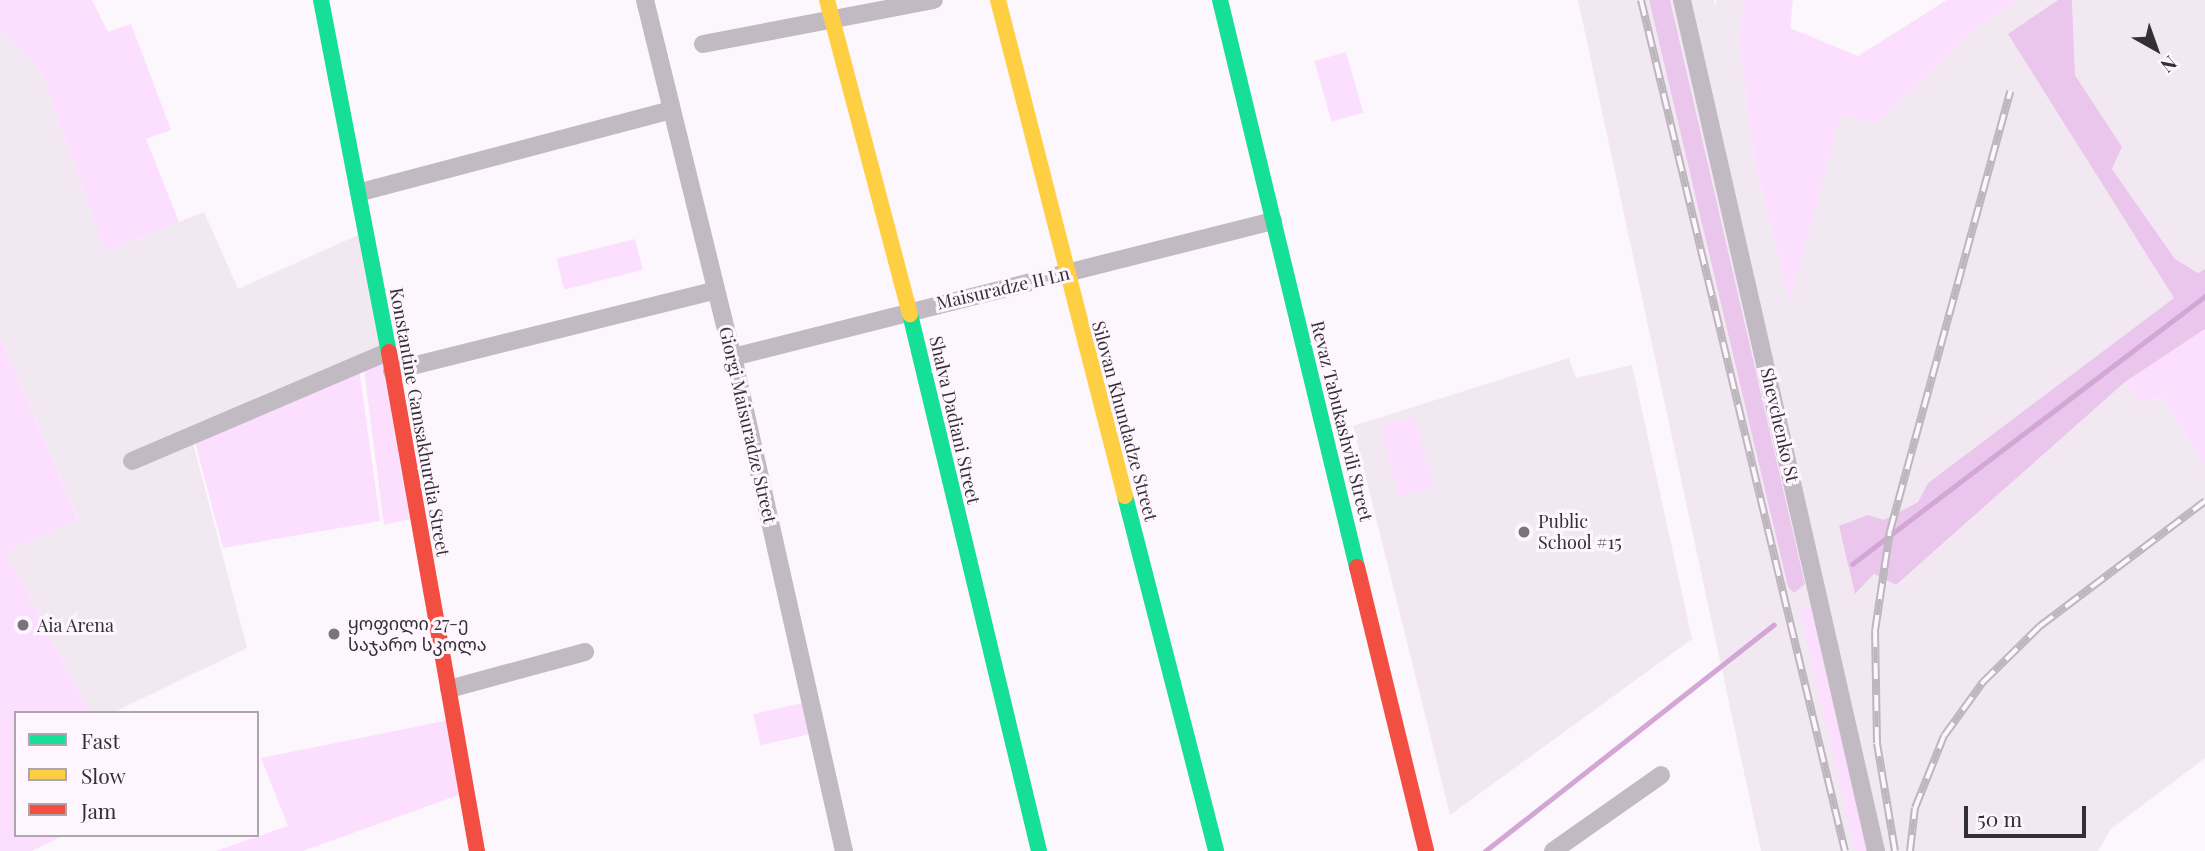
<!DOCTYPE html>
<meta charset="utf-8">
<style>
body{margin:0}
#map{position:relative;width:2205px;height:851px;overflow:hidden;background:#fcf7fc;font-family:"Playfair Display","Noto Sans Georgian",serif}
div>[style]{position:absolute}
.built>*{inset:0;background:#f2e8f2}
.green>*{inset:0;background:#fcdffe;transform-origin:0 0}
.forest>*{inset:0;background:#eac6ed}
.stream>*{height:5px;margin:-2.5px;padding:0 2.5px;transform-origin:2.5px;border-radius:2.5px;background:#d3a6d6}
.street>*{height:18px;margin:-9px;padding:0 9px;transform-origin:9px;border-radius:9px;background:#c2bac3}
.fast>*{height:16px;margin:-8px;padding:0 8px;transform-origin:8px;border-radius:8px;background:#16e098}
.slow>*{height:16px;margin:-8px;padding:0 8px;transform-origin:8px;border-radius:8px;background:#ffcf43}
.jam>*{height:16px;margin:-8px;padding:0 8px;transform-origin:8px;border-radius:8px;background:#f24e42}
.rail>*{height:8px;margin-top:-4px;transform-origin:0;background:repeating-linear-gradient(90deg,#fef5fe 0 16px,#bdb7bd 0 32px);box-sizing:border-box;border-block:2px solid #bdb7bd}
.dots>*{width:19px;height:19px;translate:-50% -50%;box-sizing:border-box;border:4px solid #fef5fe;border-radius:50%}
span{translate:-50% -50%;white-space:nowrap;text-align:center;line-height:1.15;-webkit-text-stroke:6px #fef5fe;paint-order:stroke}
.street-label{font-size:18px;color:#333033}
.poi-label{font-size:18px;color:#333033}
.left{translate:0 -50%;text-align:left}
.legend{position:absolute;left:14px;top:711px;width:245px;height:126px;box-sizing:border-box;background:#fef5fe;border:2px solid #ada6ad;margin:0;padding:9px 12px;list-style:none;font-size:21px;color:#333033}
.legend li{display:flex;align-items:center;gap:14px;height:35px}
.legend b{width:35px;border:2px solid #ada6ad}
.north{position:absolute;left:2121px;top:14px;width:70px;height:70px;-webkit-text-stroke:5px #fef5fe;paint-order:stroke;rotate:140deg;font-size:19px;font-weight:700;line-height:28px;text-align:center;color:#333033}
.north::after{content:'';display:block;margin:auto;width:24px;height:32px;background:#333033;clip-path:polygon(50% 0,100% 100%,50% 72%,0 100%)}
.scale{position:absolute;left:1964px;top:806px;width:122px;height:32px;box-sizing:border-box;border:4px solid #333033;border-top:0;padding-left:9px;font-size:21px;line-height:24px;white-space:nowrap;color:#333033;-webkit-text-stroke:5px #fef5fe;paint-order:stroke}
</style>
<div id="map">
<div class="built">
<i style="clip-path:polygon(1578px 0,1649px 0,1788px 587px,1794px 593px,1805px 584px,1670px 0,1714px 0,1715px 8px,1716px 0,1743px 0,1739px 41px,1754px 160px,1790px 300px,1841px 113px,1876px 124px,1976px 27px,2017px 0,2058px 0,2009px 35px,2175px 298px,1928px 483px,1918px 502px,1884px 520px,1855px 594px,1874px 574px,1896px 585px,2125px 382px,2141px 402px,2163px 396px,2205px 468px,2205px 758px,2111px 829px,2098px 851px,1869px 851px,1801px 614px,1856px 851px,1761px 851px)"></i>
<i style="clip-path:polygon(2072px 0,2205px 0,2205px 269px,2198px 273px,2175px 259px,2112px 169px,2122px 147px,2075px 75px)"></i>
<i style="clip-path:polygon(5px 33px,41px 72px,105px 251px,204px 212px,238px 289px,367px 231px,387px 352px,191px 436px,247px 648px,112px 713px,90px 713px,6px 552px,78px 518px,0 336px,0 35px)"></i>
<i style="clip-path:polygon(1569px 358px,1576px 378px,1632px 365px,1692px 639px,1450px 815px,1353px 426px)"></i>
</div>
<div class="green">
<i style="clip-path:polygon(0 0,92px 0,108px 32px,131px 24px,171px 130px,146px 139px,179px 222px,105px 251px,41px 72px,5px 33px,0 35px)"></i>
<i style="clip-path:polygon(1743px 0,1793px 0,1790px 28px,1858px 56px,1947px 0,2017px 0,1976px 27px,1876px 124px,1841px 114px,1790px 301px,1754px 160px,1739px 41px)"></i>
<i style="left:1346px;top:52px;width:63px;height:33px;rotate:74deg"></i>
<i style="left:635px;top:239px;width:32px;height:81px;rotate:76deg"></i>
<i style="clip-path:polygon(2205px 329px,2205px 468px,2163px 396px,2141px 402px,2125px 382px)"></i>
<i style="clip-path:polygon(0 336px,78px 519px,6px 552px,90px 713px,16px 713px,16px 835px,64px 835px,32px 851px,0 851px)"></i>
<i style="clip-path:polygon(387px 352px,418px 517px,384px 525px,363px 362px)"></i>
<i style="clip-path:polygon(359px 367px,380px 521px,223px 548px,194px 438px)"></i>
<i style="left:1415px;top:417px;width:73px;height:36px;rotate:75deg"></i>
<i style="left:1813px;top:606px;width:251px;height:14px;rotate:77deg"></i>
<i style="left:802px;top:703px;width:32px;height:50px;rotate:77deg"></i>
<i style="clip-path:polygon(454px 719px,467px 792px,303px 851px,216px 851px,288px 826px,261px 758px)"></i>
</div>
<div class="forest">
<i style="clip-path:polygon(1649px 0,1670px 0,1805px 584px,1794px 593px,1788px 587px)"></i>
<i style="clip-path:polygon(2058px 0,2072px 0,2075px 75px,2122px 147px,2112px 169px,2175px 259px,2198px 273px,2205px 269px,2205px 329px,2125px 382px,1896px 585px,1874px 574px,1855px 594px,1839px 526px,1868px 515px,1884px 520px,1918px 502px,1928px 483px,2174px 298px,2008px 34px)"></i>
</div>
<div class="stream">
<i style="left:1852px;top:564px;width:443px;rotate:-37.2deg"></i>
<i style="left:1485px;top:851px;width:367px;rotate:-38.1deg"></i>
</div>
<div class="street">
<i style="left:645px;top:0;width:368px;rotate:76.2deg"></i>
<i style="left:733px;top:357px;width:506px;rotate:77.34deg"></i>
<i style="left:1682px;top:0;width:873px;rotate:77.16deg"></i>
<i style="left:703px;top:44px;width:235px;rotate:-10.8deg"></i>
<i style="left:361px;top:192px;width:321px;rotate:-14.8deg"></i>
<i style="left:733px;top:357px;width:557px;rotate:-14.14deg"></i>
<i style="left:392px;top:371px;width:334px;rotate:-14deg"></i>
<i style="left:132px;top:461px;width:277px;rotate:-23.1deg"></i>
<i style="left:449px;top:689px;width:141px;rotate:-15.2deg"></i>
<i style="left:1553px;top:851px;width:132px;rotate:-35.1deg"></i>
</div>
<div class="fast">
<i style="left:321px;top:0;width:359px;rotate:79.1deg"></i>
<i style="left:1220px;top:0;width:583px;rotate:76.42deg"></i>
<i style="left:910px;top:314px;width:552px;rotate:76.49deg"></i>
<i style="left:1125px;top:496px;width:366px;rotate:75.6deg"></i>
</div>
<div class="slow">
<i style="left:827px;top:0;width:325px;rotate:75.2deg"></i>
<i style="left:998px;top:0;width:512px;rotate:75.64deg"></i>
</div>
<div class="jam">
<i style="left:389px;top:352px;width:507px;rotate:80deg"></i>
<i style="left:1357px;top:567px;width:292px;rotate:76.3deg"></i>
</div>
<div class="rail">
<i style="left:1641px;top:0;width:875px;rotate:76.52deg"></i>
<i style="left:1895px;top:851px;width:109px;rotate:-99.5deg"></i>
<i style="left:1877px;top:743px;width:112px;rotate:-91deg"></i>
<i style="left:1875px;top:631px;width:101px;rotate:-81.5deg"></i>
<i style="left:1890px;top:531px;width:456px;rotate:-74.7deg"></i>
<i style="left:1910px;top:851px;width:43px;rotate:-83.4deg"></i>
<i style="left:1915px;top:808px;width:78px;rotate:-68.1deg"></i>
<i style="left:1944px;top:736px;width:67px;rotate:-54.2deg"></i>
<i style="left:1983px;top:682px;width:80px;rotate:-44.5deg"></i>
<i style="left:2040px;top:626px;width:207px;rotate:-37.1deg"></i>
</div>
<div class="dots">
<i style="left:1524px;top:532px;background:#797679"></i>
<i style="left:23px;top:625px;background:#797679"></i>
<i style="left:334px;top:634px;background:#797679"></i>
</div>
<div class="street-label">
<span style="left:1003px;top:288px;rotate:-13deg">Maisuradze II Ln</span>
<span style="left:955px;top:420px;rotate:77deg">Shalva Dadiani Street</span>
<span style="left:1125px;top:421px;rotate:75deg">Silovan Khundadze Street</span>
<span style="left:1342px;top:421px;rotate:76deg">Revaz Tabukashvili Street</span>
<span style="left:420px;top:422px;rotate:80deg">Konstantine Gamsakhurdia Street</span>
<span style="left:748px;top:425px;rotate:77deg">Giorgi Maisuradze Street</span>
<span style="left:1780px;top:425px;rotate:77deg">Shevchenko St</span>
</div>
<div class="poi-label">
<span class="left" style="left:1538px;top:532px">Public<br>School #15</span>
<span class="left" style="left:348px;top:634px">ყოფილი 27-ე<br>საჯარო სკოლა</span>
<span class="left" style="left:37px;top:625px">Aia Arena</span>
</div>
<ul class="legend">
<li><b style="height:9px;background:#16e098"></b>Fast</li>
<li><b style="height:9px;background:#ffcf43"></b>Slow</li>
<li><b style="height:9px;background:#f24e42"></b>Jam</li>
</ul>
<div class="north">N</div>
<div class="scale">50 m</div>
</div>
